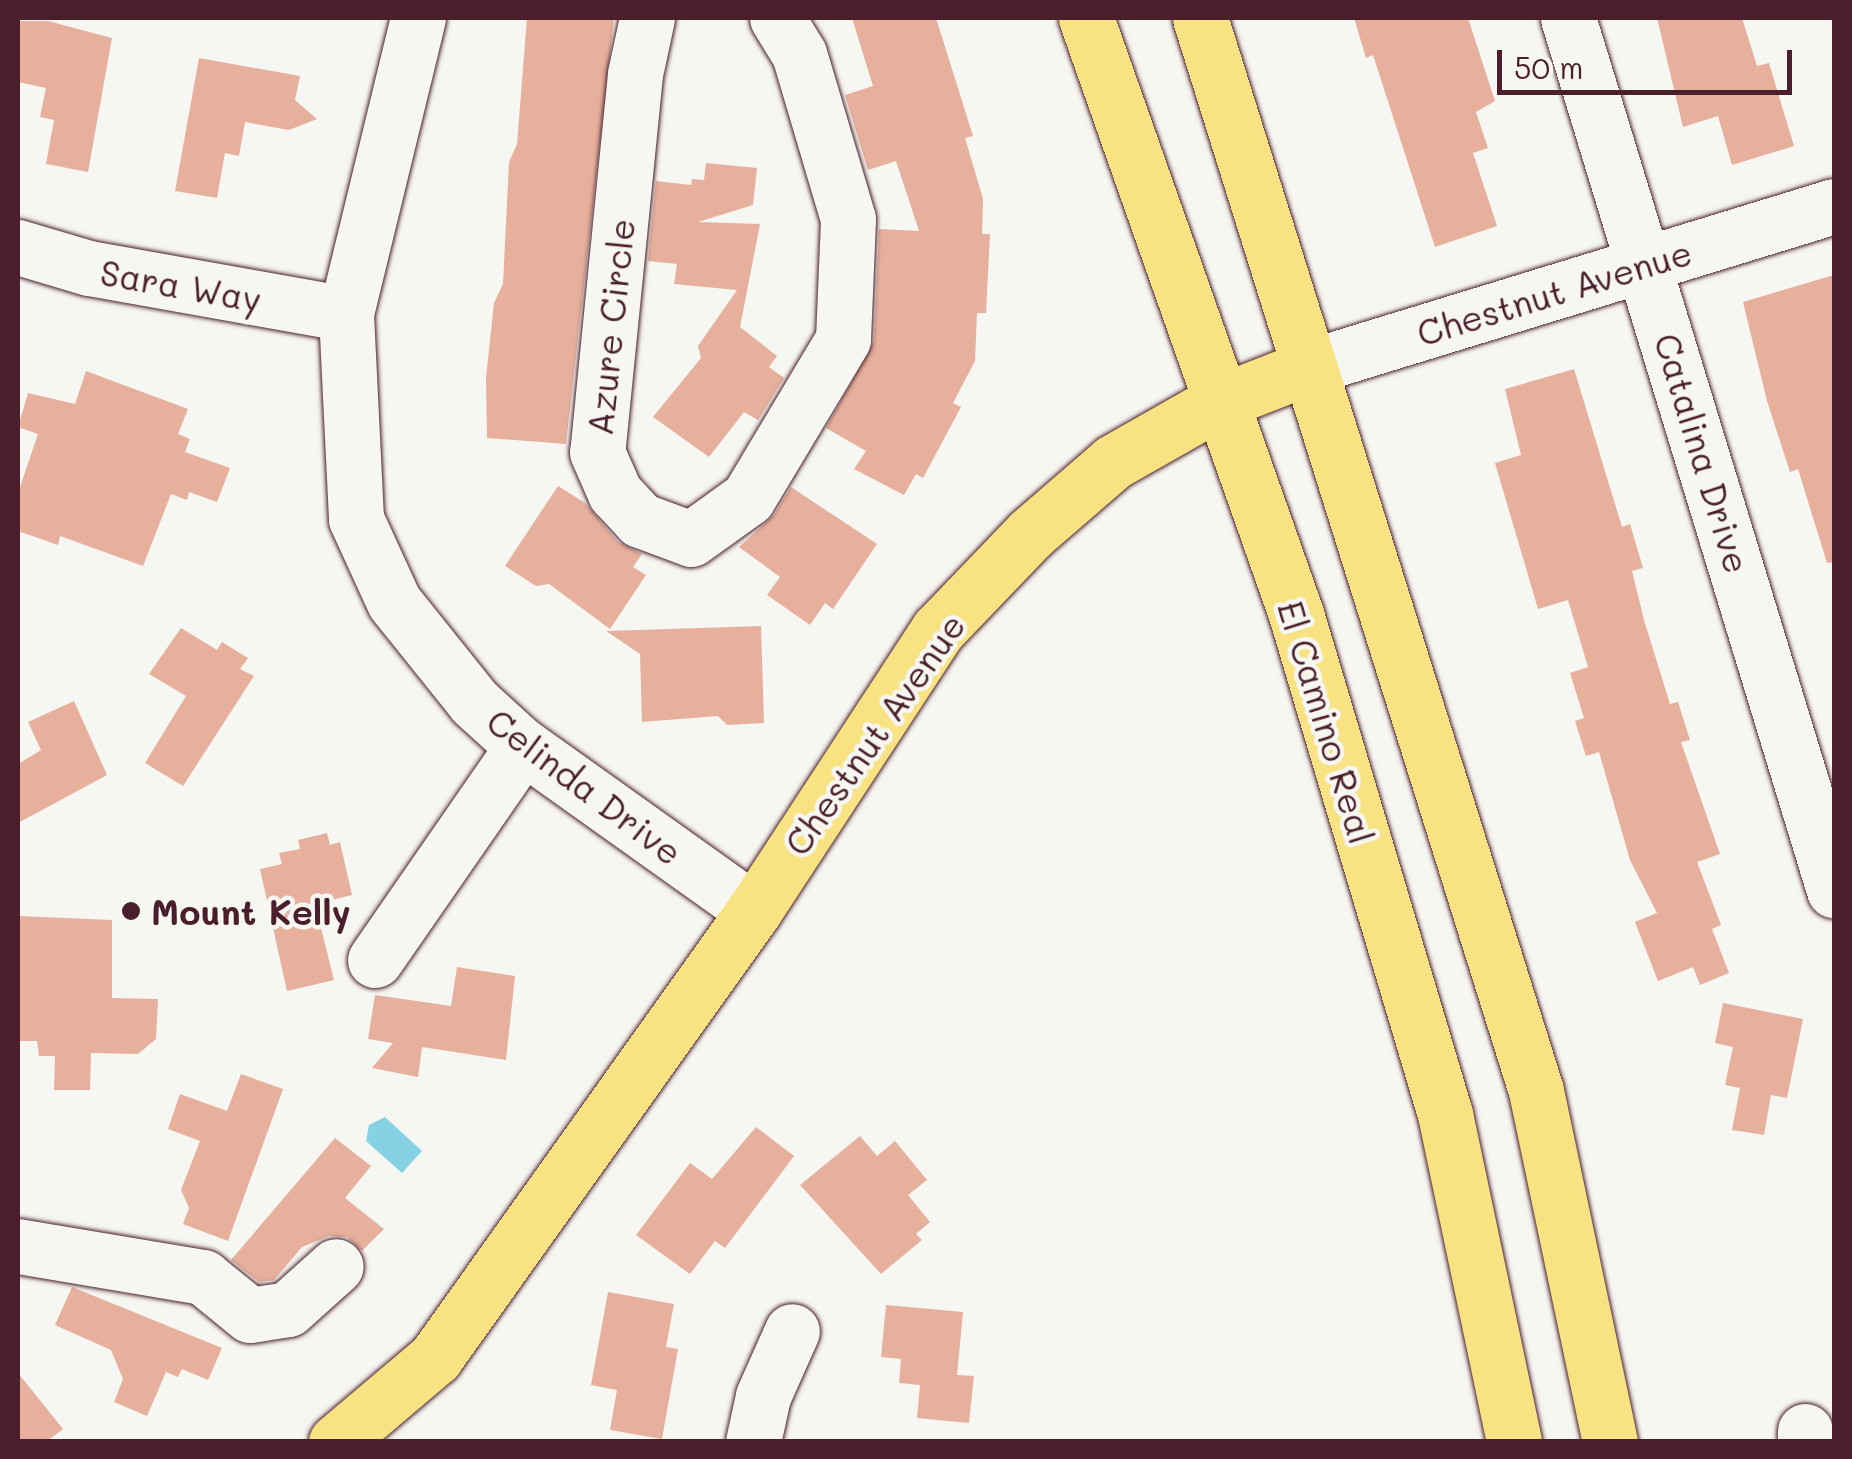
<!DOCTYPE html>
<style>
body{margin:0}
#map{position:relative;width:1852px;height:1459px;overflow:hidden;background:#f6f6f2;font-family:Mali,sans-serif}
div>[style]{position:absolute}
.water>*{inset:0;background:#85d2e4}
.building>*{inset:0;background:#e7b09c}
.roads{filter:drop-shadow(0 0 2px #4a1f2b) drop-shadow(0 0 2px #4a1f2b)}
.minor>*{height:55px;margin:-27.5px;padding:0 27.5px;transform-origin:27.5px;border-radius:27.5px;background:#f6f6f2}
.major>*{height:55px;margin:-27.5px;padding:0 27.5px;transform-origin:27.5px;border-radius:27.5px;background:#f8e281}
.dots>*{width:28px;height:28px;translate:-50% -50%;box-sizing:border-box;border:5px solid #f6f6f2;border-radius:50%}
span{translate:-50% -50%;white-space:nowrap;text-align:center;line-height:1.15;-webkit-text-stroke:9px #f6f6f2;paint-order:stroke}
.street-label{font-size:35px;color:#4a1f2b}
.poi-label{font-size:35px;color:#4a1f2b;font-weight:700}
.left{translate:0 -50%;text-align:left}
.frame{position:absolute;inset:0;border:20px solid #4a1f2b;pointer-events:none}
.scale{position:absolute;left:1497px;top:50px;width:295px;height:45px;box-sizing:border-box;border:5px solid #4a1f2b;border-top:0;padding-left:12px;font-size:30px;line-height:35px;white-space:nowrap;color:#4a1f2b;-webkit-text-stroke:8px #f6f6f2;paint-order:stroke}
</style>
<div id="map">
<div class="water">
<i style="clip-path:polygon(385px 1117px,422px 1151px,402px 1173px,366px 1141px,369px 1125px)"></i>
</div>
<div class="building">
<i style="clip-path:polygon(527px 18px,614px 18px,566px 444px,487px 438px,486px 378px,494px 303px,503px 284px,509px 162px,517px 144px)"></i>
<i style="clip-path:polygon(852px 18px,936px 18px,973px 136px,965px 138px,983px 199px,982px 234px,990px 234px,986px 313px,977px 313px,975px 361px,953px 403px,961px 407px,923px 478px,916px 474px,904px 495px,854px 469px,866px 451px,826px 428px,874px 341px,879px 229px,919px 231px,896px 161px,868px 170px,845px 95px,873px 86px)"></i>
<i style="clip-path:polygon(1354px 18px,1468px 18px,1495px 101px,1476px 112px,1488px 148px,1473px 153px,1497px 226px,1435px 247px,1373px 55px,1366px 58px)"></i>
<i style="clip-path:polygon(1657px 18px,1742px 18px,1757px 66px,1769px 63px,1794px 146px,1732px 165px,1718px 116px,1683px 127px)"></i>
<i style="clip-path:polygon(18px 21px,48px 21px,112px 38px,88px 172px,46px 164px,54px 120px,40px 117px,46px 88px,18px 82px)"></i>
<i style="clip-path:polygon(199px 58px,300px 76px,295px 100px,317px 119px,289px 130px,245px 122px,239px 156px,225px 153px,217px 198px,175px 191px)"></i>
<i style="clip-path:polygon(706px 163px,757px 168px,753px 205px,698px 222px,760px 224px,740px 327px,777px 356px,769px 367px,784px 378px,758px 420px,744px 412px,709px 457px,653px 417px,701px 358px,698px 346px,737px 290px,674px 284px,677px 264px,648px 261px,656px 181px,691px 185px,692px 179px,704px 180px)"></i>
<i style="clip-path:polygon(1834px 275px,1834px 562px,1827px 563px,1798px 469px,1790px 472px,1767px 401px,1743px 302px)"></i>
<i style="clip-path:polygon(1574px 369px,1622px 527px,1630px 524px,1643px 568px,1632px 571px,1644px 620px,1670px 704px,1678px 702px,1690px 740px,1681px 742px,1720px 854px,1697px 862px,1721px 925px,1712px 929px,1729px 973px,1700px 985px,1693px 967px,1658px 981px,1635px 922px,1657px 913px,1630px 860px,1599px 752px,1586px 756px,1575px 721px,1584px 718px,1570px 673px,1588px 667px,1568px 600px,1538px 609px,1495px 463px,1521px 455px,1505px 389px)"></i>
<i style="clip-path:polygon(86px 371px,188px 409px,178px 434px,190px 439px,185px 452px,230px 468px,217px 502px,189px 492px,187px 500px,171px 494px,143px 566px,60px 536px,58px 545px,18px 531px,18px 493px,38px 434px,18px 427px,28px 393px,75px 404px)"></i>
<i style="clip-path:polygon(558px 486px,585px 503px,618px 542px,642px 554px,633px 567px,646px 575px,610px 629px,549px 584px,536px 586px,505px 566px)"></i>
<i style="clip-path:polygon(791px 487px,877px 544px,833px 609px,825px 603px,810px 625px,767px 595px,780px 577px,739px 547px,774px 515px)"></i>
<i style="clip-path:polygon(761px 626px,764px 723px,727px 725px,718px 716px,642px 722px,640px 654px,606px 631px)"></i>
<i style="clip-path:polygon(181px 628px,217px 650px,222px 642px,248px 658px,240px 669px,254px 676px,183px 786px,145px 763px,186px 696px,149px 674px)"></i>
<i style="clip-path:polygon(74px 701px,107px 775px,18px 823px,18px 764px,41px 750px,28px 722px)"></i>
<i style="clip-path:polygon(327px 833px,330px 845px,340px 842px,352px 895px,315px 904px,334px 980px,287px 991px,260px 869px,282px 864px,279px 853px,300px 849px,298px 840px)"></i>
<i style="clip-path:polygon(18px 916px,112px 920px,112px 998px,158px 999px,156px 1039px,138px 1054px,91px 1053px,90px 1090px,54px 1090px,55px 1056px,39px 1056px,37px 1041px,18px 1041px)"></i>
<i style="clip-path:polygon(457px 967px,515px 976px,506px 1060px,422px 1047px,418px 1077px,372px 1068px,393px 1043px,368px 1039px,375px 995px,451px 1006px)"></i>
<i style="clip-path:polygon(1723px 1003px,1803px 1019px,1787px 1098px,1771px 1095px,1764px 1135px,1732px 1130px,1740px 1088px,1725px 1085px,1733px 1047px,1715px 1043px)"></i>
<i style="clip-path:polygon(241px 1074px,283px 1089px,228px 1241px,183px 1224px,189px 1208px,181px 1190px,200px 1141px,168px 1129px,180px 1094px,227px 1111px)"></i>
<i style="clip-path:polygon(756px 1127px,794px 1156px,725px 1248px,715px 1241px,690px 1274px,636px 1235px,690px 1163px,712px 1179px)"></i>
<i style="clip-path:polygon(860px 1136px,877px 1156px,895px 1141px,927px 1180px,908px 1195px,930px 1222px,916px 1234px,922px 1240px,881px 1274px,800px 1185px)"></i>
<i style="clip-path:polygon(335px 1138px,371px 1166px,345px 1198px,384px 1229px,362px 1251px,347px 1237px,329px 1236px,302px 1247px,274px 1280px,259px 1282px,231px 1260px)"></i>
<i style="clip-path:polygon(72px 1287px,222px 1348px,208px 1380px,182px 1369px,178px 1377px,166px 1372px,147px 1416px,114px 1402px,123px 1379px,111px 1350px,55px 1325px)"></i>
<i style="clip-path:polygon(608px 1292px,674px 1304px,666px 1347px,678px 1349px,662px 1439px,610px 1430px,617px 1390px,591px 1385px)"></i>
<i style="clip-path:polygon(886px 1305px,963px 1312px,957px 1375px,974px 1376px,969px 1423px,917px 1418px,920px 1385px,899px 1383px,901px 1359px,881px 1357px)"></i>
<i style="clip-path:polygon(18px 1373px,63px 1429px,46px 1442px,18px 1442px)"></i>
</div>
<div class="roads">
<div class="minor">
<i style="left:418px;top:18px;width:305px;rotate:103.7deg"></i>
<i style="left:346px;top:314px;width:205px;rotate:87.2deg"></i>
<i style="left:356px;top:519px;width:91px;rotate:65.4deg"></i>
<i style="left:394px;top:602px;width:128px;rotate:51.3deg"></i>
<i style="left:474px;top:702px;width:62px;rotate:42.4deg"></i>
<i style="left:520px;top:744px;width:287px;rotate:35.5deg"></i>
<i style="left:647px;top:18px;width:57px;rotate:102.1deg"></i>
<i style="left:635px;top:74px;width:380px;rotate:95.7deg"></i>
<i style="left:597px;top:452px;width:45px;rotate:66.3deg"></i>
<i style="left:615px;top:493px;width:37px;rotate:47deg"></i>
<i style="left:640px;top:520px;width:54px;rotate:20.4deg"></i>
<i style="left:691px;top:539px;width:70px;rotate:-35.7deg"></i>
<i style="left:748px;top:498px;width:185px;rotate:-59.1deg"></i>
<i style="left:843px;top:339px;width:120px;rotate:-87.6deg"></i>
<i style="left:848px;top:219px;width:172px;rotate:-106.5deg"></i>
<i style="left:799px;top:54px;width:42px;rotate:-121.4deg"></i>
<i style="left:1568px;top:18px;width:912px;rotate:73.04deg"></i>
<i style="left:18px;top:247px;width:74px;rotate:16.5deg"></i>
<i style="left:89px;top:268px;width:261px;rotate:10.1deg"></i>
<i style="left:1309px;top:367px;width:549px;rotate:-17.05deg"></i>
<i style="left:375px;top:960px;width:260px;rotate:-55.3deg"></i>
<i style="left:18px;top:1246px;width:188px;rotate:9.5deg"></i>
<i style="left:203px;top:1277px;width:60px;rotate:39deg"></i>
<i style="left:250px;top:1315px;width:38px;rotate:-9deg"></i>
<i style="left:288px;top:1309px;width:64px;rotate:-41.9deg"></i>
<i style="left:1805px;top:1431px;width:11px;rotate:90deg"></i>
<i style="left:753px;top:1442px;width:47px;rotate:-77.7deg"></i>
<i style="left:763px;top:1396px;width:71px;rotate:-66deg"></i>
</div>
<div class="major">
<i style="left:1086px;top:18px;width:632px;rotate:70.59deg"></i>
<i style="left:1296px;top:614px;width:522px;rotate:73.41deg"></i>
<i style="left:1445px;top:1114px;width:335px;rotate:78.1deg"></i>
<i style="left:1200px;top:18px;width:1124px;rotate:72.61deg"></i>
<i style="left:1536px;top:1091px;width:359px;rotate:78.1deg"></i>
<i style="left:336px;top:1442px;width:130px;rotate:-40.3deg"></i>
<i style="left:435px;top:1358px;width:549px;rotate:-54.49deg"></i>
<i style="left:754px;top:911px;width:336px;rotate:-56.8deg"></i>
<i style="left:938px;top:630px;width:133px;rotate:-46.2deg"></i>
<i style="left:1030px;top:534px;width:110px;rotate:-40.9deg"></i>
<i style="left:1113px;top:462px;width:120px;rotate:-29.6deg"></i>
<i style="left:1217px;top:403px;width:99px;rotate:-21.4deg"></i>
</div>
</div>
<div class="dots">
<i style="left:131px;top:911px;background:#4a1f2b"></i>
</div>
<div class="street-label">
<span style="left:181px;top:285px;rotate:10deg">Sara Way</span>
<span style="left:1554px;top:292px;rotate:-17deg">Chestnut Avenue</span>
<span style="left:610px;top:327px;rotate:-84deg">Azure Circle</span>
<span style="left:1703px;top:453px;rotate:73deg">Catalina Drive</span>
<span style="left:1327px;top:722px;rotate:73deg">El Camino Real</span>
<span style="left:874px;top:734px;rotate:-55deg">Chestnut Avenue</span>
<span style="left:585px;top:786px;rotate:37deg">Celinda Drive</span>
</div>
<div class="poi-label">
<span class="left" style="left:151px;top:911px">Mount Kelly</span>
</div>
<div class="frame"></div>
<div class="scale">50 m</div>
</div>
